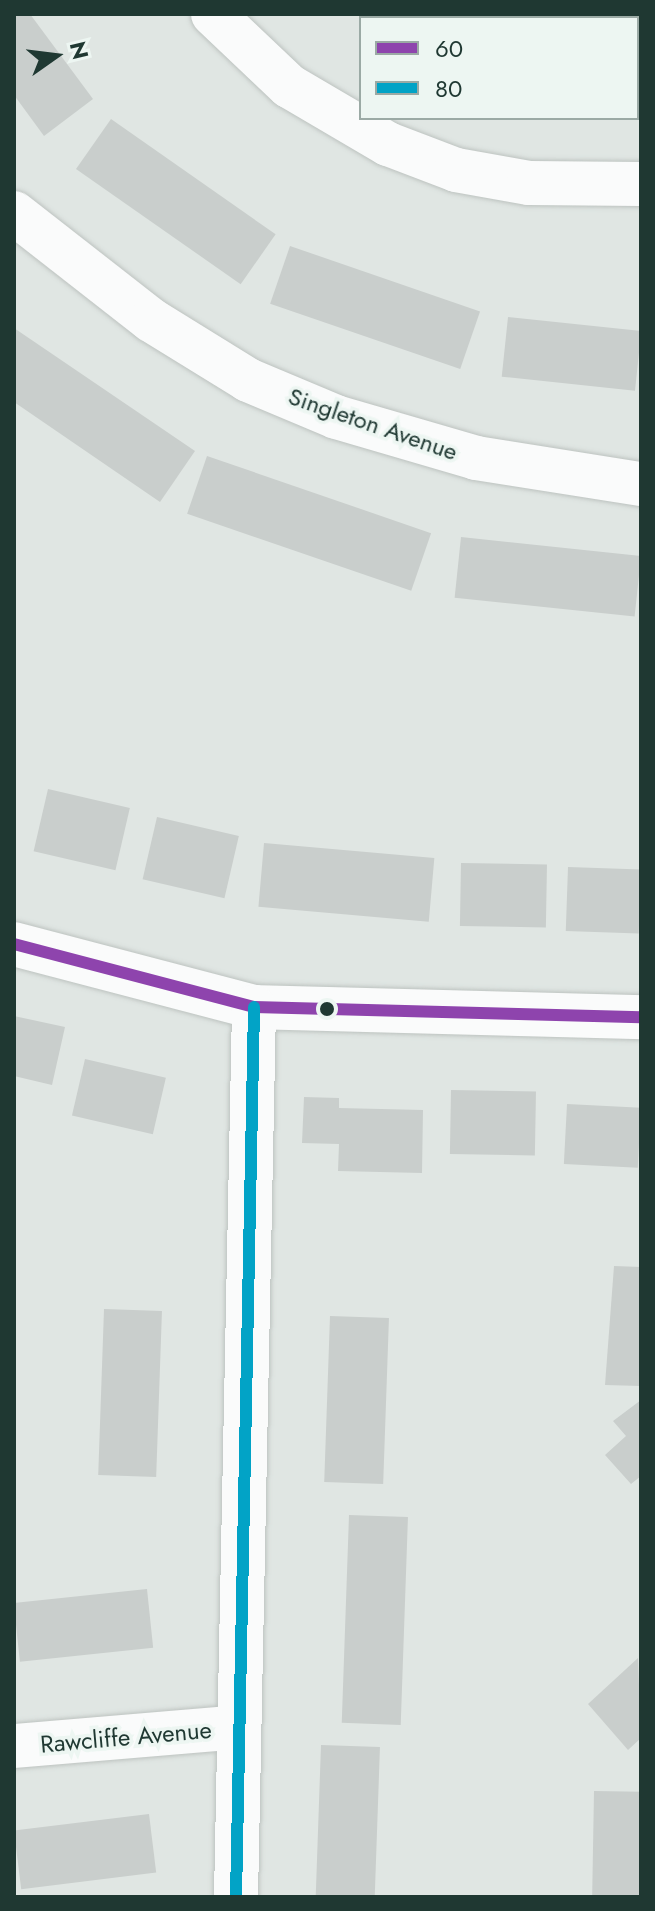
<!DOCTYPE html>
<style>
body{margin:0}
#map{position:relative;width:655px;height:1911px;overflow:hidden;background:#e0e6e3;font-family:Jost,sans-serif}
div>[style]{position:absolute}
.building>*{inset:0;background:#c9cecc;transform-origin:0 0}
.roads{filter:drop-shadow(0 0 2px #bdc3c0) drop-shadow(0 0 2px #bdc3c0)}
.minor>*{height:44px;margin:-22px;padding:0 22px;transform-origin:22px;border-radius:22px;background:#fafbfb}
.bus-1>*{height:12px;margin:-6px;padding:0 6px;transform-origin:6px;border-radius:6px;background:#8e44ad}
.bus-2>*{height:12px;margin:-6px;padding:0 6px;transform-origin:6px;border-radius:6px;background:#02a3c6}
.dots>*{width:22px;height:22px;translate:-50% -50%;box-sizing:border-box;border:4px solid #edf6f2;border-radius:50%}
span{translate:-50% -50%;white-space:nowrap;text-align:center;line-height:1.15;-webkit-text-stroke:7px #edf6f2;paint-order:stroke}
.street-label{font-size:24px;color:#1f3832}
.frame{position:absolute;inset:0;border:16px solid #1f3832;pointer-events:none}
.legend{position:absolute;left:359px;top:16px;width:280px;height:104px;box-sizing:border-box;background:#edf6f2;border:2px solid #9baaa5;margin:0;padding:10px 14px;list-style:none;font-size:24px;color:#1f3832}
.legend li{display:flex;align-items:center;gap:16px;height:40px}
.legend b{width:40px;border:2px solid #9baaa5}
.north{position:absolute;left:16px;top:16px;width:80px;height:80px;-webkit-text-stroke:6px #edf6f2;paint-order:stroke;rotate:76deg;font-size:22px;font-weight:700;line-height:32px;text-align:center;color:#1f3832}
.north::after{content:'';display:block;margin:auto;width:28px;height:36px;background:#1f3832;clip-path:polygon(50% 0,100% 100%,50% 72%,0 100%)}
</style>
<div id="map">
<div class="building">
<i style="clip-path:polygon(14px 14px,30px 14px,93px 99px,44px 136px,14px 95px)"></i>
<i style="clip-path:polygon(491px 14px,564px 14px,491px 18px)"></i>
<i style="left:111px;top:119px;width:201px;height:61px;rotate:35deg"></i>
<i style="left:290px;top:246px;width:201px;height:61px;rotate:19deg"></i>
<i style="left:508px;top:317px;width:134px;height:60px;rotate:6deg"></i>
<i style="clip-path:polygon(14px 328px,195px 451px,160px 502px,14px 402px)"></i>
<i style="left:207px;top:456px;width:237px;height:61px;rotate:19deg"></i>
<i style="left:461px;top:537px;width:181px;height:61px;rotate:6deg"></i>
<i style="left:48px;top:789px;width:84px;height:64px;rotate:13deg"></i>
<i style="left:157px;top:817px;width:84px;height:64px;rotate:13deg"></i>
<i style="left:264px;top:843px;width:171px;height:64px;rotate:5deg"></i>
<i style="left:461px;top:863px;width:86px;height:63px;rotate:1deg"></i>
<i style="left:568px;top:867px;width:73px;height:64px;rotate:2deg"></i>
<i style="clip-path:polygon(14px 1016px,65px 1027px,52px 1085px,14px 1076px)"></i>
<i style="left:85px;top:1059px;width:83px;height:58px;rotate:13deg"></i>
<i style="left:451px;top:1090px;width:85px;height:64px;rotate:1deg"></i>
<i style="clip-path:polygon(304px 1097px,339px 1098px,339px 1108px,423px 1110px,422px 1173px,338px 1171px,339px 1144px,302px 1143px)"></i>
<i style="left:567px;top:1104px;width:74px;height:60px;rotate:3deg"></i>
<i style="clip-path:polygon(614px 1266px,641px 1267px,641px 1386px,605px 1385px)"></i>
<i style="left:104px;top:1309px;width:58px;height:166px;rotate:2deg"></i>
<i style="left:330px;top:1316px;width:59px;height:166px;rotate:2deg"></i>
<i style="clip-path:polygon(641px 1400px,641px 1476px,631px 1484px,605px 1455px,626px 1436px,613px 1421px)"></i>
<i style="left:349px;top:1515px;width:59px;height:208px;rotate:2deg"></i>
<i style="left:147px;top:1589px;width:59px;height:134px;rotate:84deg"></i>
<i style="clip-path:polygon(638px 1658px,641px 1738px,628px 1750px,588px 1704px)"></i>
<i style="left:321px;top:1745px;width:59px;height:152px;rotate:2deg"></i>
<i style="left:594px;top:1791px;width:47px;height:106px;rotate:1deg"></i>
<i style="left:149px;top:1814px;width:59px;height:136px;rotate:83deg"></i>
</div>
<div class="roads">
<div class="minor">
<i style="left:213px;top:14px;width:105px;rotate:43.5deg"></i>
<i style="left:289px;top:86px;width:115px;rotate:30.4deg"></i>
<i style="left:388px;top:144px;width:73px;rotate:20.9deg"></i>
<i style="left:456px;top:170px;width:74px;rotate:10.1deg"></i>
<i style="left:529px;top:183px;width:112px;rotate:0.5deg"></i>
<i style="left:14px;top:213px;width:174px;rotate:38deg"></i>
<i style="left:151px;top:320px;width:114px;rotate:31.7deg"></i>
<i style="left:248px;top:380px;width:95px;rotate:22.8deg"></i>
<i style="left:336px;top:417px;width:146px;rotate:16.3deg"></i>
<i style="left:476px;top:458px;width:167px;rotate:9deg"></i>
<i style="left:14px;top:944px;width:248px;rotate:14.7deg"></i>
<i style="left:254px;top:1007px;width:387px;rotate:1.5deg"></i>
<i style="left:14px;top:1746px;width:225px;rotate:-4.8deg"></i>
<i style="left:236px;top:1897px;width:890px;rotate:-88.84deg"></i>
</div>
</div>
<div class="bus-1">
<i style="left:14px;top:944px;width:248px;rotate:14.7deg"></i>
<i style="left:254px;top:1007px;width:387px;rotate:1.5deg"></i>
</div>
<div class="bus-2">
<i style="left:236px;top:1897px;width:890px;rotate:-88.84deg"></i>
</div>
<div class="dots">
<i style="left:327px;top:1009px;background:#1f3832"></i>
</div>
<div class="street-label">
<span style="left:373px;top:424px;rotate:19deg">Singleton Avenue</span>
<span style="left:126px;top:1737px;rotate:-5deg">Rawcliffe Avenue</span>
</div>
<div class="frame"></div>
<ul class="legend">
<li><b style="height:10px;background:#8e44ad"></b>60</li>
<li><b style="height:10px;background:#02a3c6"></b>80</li>
</ul>
<div class="north">N</div>
</div>
